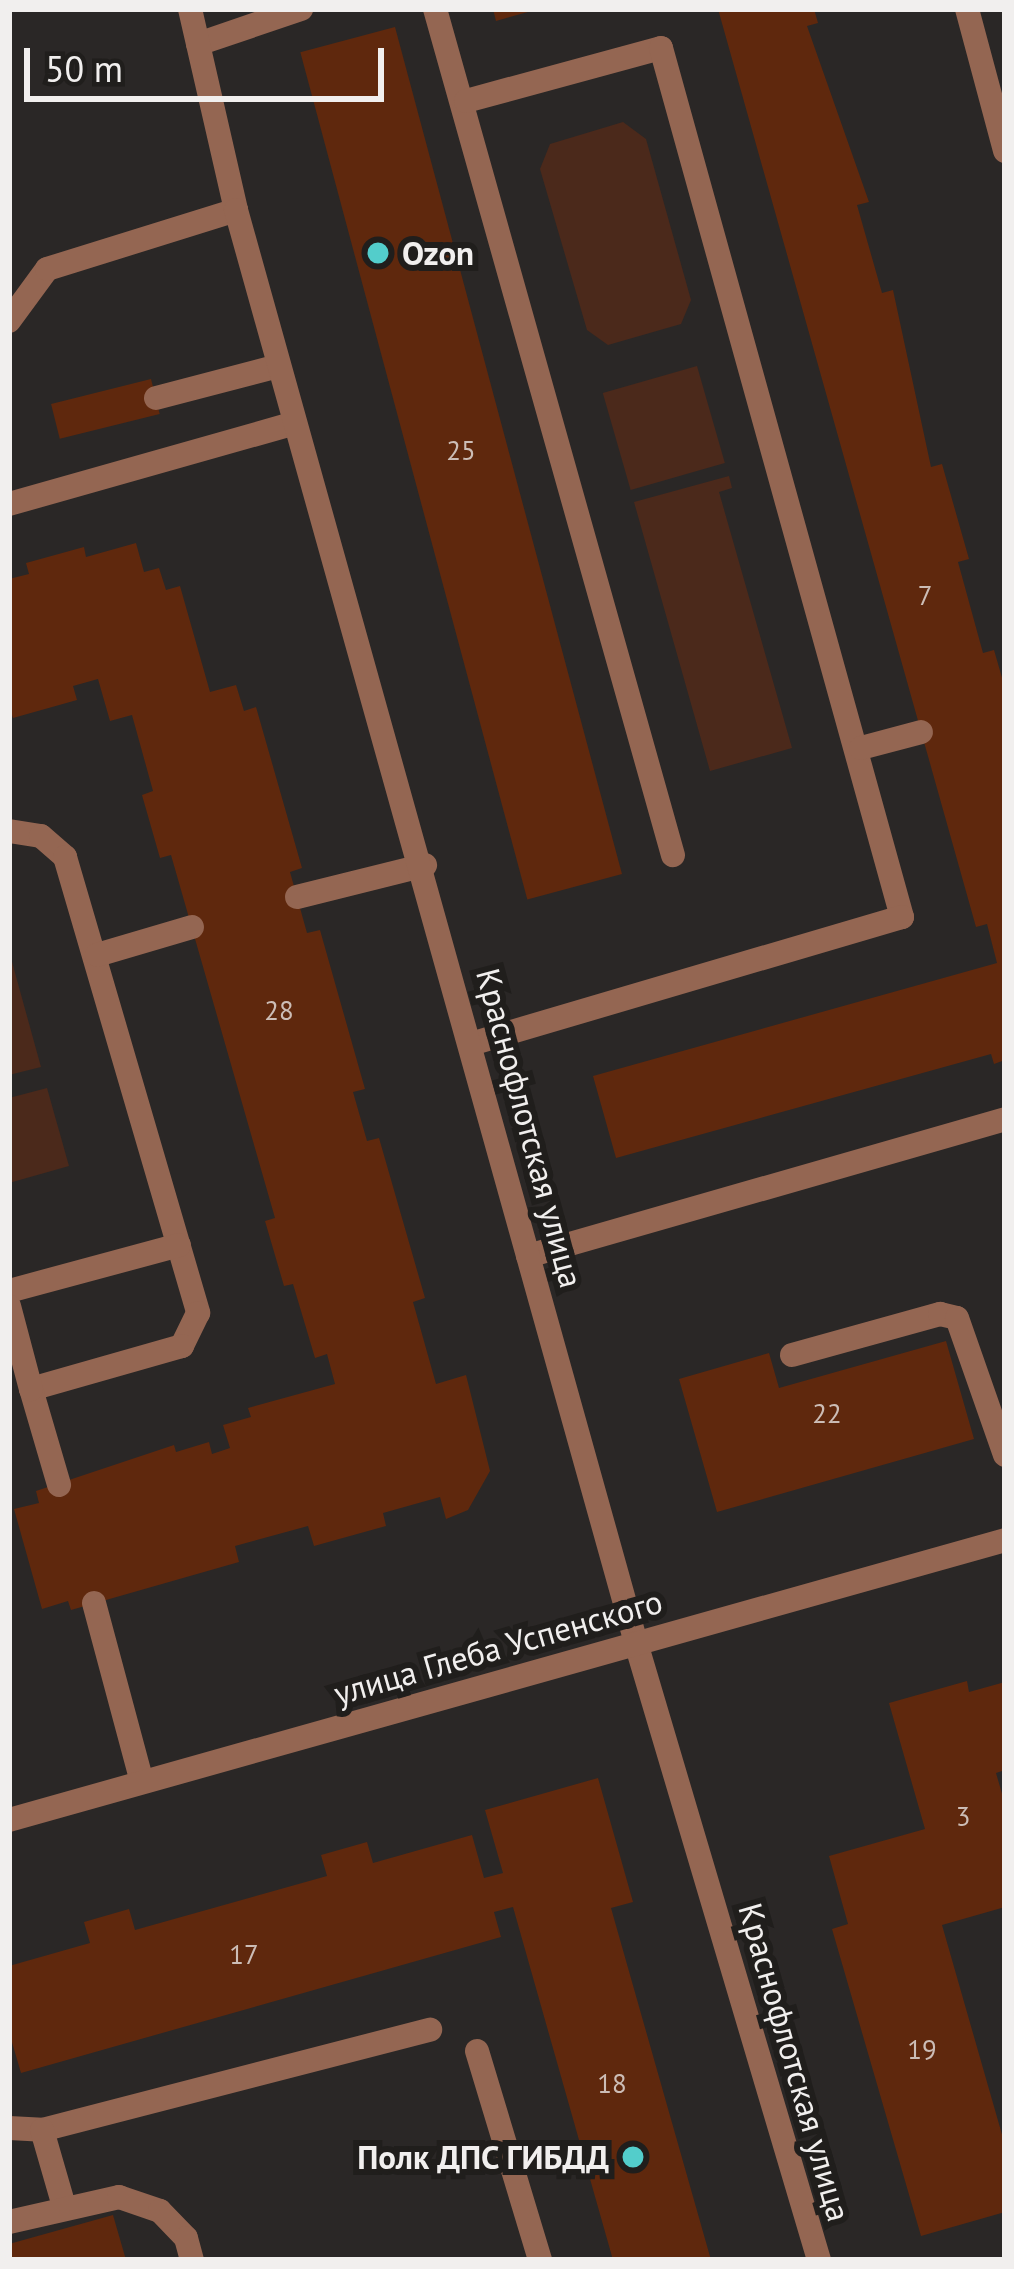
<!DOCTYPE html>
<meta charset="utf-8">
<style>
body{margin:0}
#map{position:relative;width:1014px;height:2269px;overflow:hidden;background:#2a2726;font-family:"PT Sans",sans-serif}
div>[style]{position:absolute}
.green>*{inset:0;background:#4b291b;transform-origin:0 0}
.building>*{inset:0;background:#5f280d;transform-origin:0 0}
.service>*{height:24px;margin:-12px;padding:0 12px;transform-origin:12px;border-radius:12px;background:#946652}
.minor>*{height:24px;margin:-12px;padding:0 12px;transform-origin:12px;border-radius:12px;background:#946652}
.dots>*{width:33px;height:33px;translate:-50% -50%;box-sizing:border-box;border:6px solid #201e1c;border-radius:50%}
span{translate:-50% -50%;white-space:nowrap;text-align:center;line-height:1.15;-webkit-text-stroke:12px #201e1c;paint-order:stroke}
.number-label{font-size:27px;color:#ccbdb6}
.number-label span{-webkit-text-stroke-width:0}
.poi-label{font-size:33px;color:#f1efee;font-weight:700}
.left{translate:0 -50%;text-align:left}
.right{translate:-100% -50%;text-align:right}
.street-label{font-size:33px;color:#f1efee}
.frame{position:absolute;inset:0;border:12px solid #f1efee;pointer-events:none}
.scale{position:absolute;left:24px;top:48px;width:360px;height:54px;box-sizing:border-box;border:6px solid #f1efee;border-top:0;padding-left:15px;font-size:36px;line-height:42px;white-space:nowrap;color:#f1efee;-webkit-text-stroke:9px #201e1c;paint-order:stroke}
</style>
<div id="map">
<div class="green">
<i style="clip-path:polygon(623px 122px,646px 139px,691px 300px,681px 324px,608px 345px,587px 330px,540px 169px,550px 144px)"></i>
<i style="left:697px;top:366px;width:101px;height:98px;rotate:74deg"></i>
<i style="clip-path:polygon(729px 476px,732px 488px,719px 492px,792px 748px,710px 771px,634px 502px)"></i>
<i style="clip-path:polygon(9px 951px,41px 1067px,9px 1075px)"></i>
<i style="clip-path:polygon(47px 1088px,69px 1166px,9px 1183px,9px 1098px)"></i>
</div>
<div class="building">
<i style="clip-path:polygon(493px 9px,535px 9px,535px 10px,496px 21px)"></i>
<i style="clip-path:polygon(718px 9px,814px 9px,818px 23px,807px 26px,869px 202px,857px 205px,882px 293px,893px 290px,931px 467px,942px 464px,969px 559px,958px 562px,983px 653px,994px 650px,1005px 688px,1005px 1060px,994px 1064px,991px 1054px,616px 1158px,593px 1076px,997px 963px,987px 924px,976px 927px)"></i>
<i style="left:395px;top:27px;width:877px;height:98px;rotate:75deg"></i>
<i style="left:151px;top:379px;width:36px;height:103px;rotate:76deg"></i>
<i style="clip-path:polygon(136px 543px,144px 572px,159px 568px,166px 590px,180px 586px,210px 692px,236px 685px,244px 711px,256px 707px,302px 868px,290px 872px,307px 933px,320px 930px,365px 1089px,353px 1092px,367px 1141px,379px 1138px,425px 1298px,413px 1302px,436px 1384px,466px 1375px,490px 1471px,468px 1510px,446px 1519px,440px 1497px,383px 1513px,386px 1526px,314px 1546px,308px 1526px,235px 1546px,239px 1562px,71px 1610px,68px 1601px,42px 1609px,14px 1509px,39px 1503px,36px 1491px,174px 1445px,176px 1452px,209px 1442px,212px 1454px,230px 1448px,223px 1425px,251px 1417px,248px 1408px,335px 1384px,327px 1354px,315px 1358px,293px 1284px,284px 1286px,265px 1221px,275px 1218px,171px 855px,160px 858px,142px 795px,153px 791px,132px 715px,110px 721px,98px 679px,73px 686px,77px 700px,13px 718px,9px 706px,9px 579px,29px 574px,26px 563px,84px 547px,86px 557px)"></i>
<i style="clip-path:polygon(946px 1341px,974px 1439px,717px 1512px,679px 1379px,769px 1353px,779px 1388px)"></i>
<i style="clip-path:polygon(967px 1681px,969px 1692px,1005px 1682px,1005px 1770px,996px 1773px,1005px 1804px,1005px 1907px,942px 1925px,1005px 2145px,1005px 2212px,921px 2236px,832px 1929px,848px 1924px,829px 1856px,925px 1829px,889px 1703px)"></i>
<i style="clip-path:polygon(598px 1778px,633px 1902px,611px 1908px,711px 2260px,613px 2260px,513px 1907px,494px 1912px,501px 1937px,21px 2073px,9px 2032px,9px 1966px,90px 1943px,84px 1922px,129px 1909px,135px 1930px,327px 1876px,321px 1855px,367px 1842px,373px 1863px,472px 1835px,484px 1878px,503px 1873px,485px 1810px)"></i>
<i style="clip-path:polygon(113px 2215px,126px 2260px,9px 2260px,9px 2244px)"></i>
</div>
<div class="service">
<i style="left:435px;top:9px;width:879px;rotate:74.29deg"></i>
<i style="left:967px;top:9px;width:147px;rotate:75deg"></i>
<i style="left:198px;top:44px;width:109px;rotate:-18.8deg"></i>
<i style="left:466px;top:101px;width:202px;rotate:-15.2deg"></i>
<i style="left:661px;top:48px;width:902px;rotate:74.5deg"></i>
<i style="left:902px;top:917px;width:446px;rotate:163.6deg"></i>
<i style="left:9px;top:321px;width:64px;rotate:-53.8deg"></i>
<i style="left:47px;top:269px;width:198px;rotate:-17.3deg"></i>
<i style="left:156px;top:398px;width:127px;rotate:-14.6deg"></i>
<i style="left:9px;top:504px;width:297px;rotate:-15.8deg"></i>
<i style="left:861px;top:748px;width:62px;rotate:-14.9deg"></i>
<i style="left:9px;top:831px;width:32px;rotate:9deg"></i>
<i style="left:41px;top:836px;width:32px;rotate:41deg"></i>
<i style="left:65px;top:857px;width:475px;rotate:73.7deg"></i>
<i style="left:198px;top:1313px;width:37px;rotate:116deg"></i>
<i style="left:182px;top:1346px;width:157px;rotate:164.1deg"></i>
<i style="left:31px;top:1389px;width:100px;rotate:73.7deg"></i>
<i style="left:297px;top:897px;width:132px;rotate:-14deg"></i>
<i style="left:97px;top:955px;width:99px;rotate:-16.4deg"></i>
<i style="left:528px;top:1256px;width:496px;rotate:-16deg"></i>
<i style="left:9px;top:1291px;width:176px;rotate:-15.1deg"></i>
<i style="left:9px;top:1306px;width:86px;rotate:75.2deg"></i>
<i style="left:792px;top:1355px;width:154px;rotate:-15.5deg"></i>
<i style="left:940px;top:1314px;width:17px;rotate:13deg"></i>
<i style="left:957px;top:1318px;width:145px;rotate:70.7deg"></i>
<i style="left:94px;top:1603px;width:185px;rotate:75deg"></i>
<i style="left:477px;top:2051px;width:218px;rotate:73.2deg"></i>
<i style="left:9px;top:2128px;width:33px;rotate:3deg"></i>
<i style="left:42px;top:2130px;width:401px;rotate:-14.5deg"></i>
<i style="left:42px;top:2130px;width:79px;rotate:73.9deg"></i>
<i style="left:9px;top:2222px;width:113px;rotate:-12.8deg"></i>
<i style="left:119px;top:2197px;width:43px;rotate:18.9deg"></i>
<i style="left:160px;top:2211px;width:37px;rotate:46deg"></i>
<i style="left:186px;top:2238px;width:23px;rotate:75deg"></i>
</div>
<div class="minor">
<i style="left:190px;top:9px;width:206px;rotate:77.1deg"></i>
<i style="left:236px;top:210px;width:1488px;rotate:74.4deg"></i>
<i style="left:636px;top:1643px;width:644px;rotate:73.48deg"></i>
<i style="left:9px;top:1820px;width:1035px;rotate:-15.7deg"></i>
</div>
<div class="dots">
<i style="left:378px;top:253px;background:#53cdcb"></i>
<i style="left:633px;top:2157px;background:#53cdcb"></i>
</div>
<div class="number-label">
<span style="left:461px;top:451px">25</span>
<span style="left:925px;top:596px">7</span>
<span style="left:279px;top:1011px">28</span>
<span style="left:827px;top:1414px">22</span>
<span style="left:963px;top:1817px">3</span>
<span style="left:244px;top:1955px">17</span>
<span style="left:922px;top:2050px">19</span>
<span style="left:612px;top:2084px">18</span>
</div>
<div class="poi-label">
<span class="left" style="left:402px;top:253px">Ozon</span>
<span class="right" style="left:609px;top:2157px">Полк ДПС ГИБДД</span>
</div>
<div class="street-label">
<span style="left:530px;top:1128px;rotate:75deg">Краснофлотская улица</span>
<span style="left:498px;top:1647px;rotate:-16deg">улица Глеба Успенского</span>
<span style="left:795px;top:2062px;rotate:74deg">Краснофлотская улица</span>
</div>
<div class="frame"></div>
<div class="scale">50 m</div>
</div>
